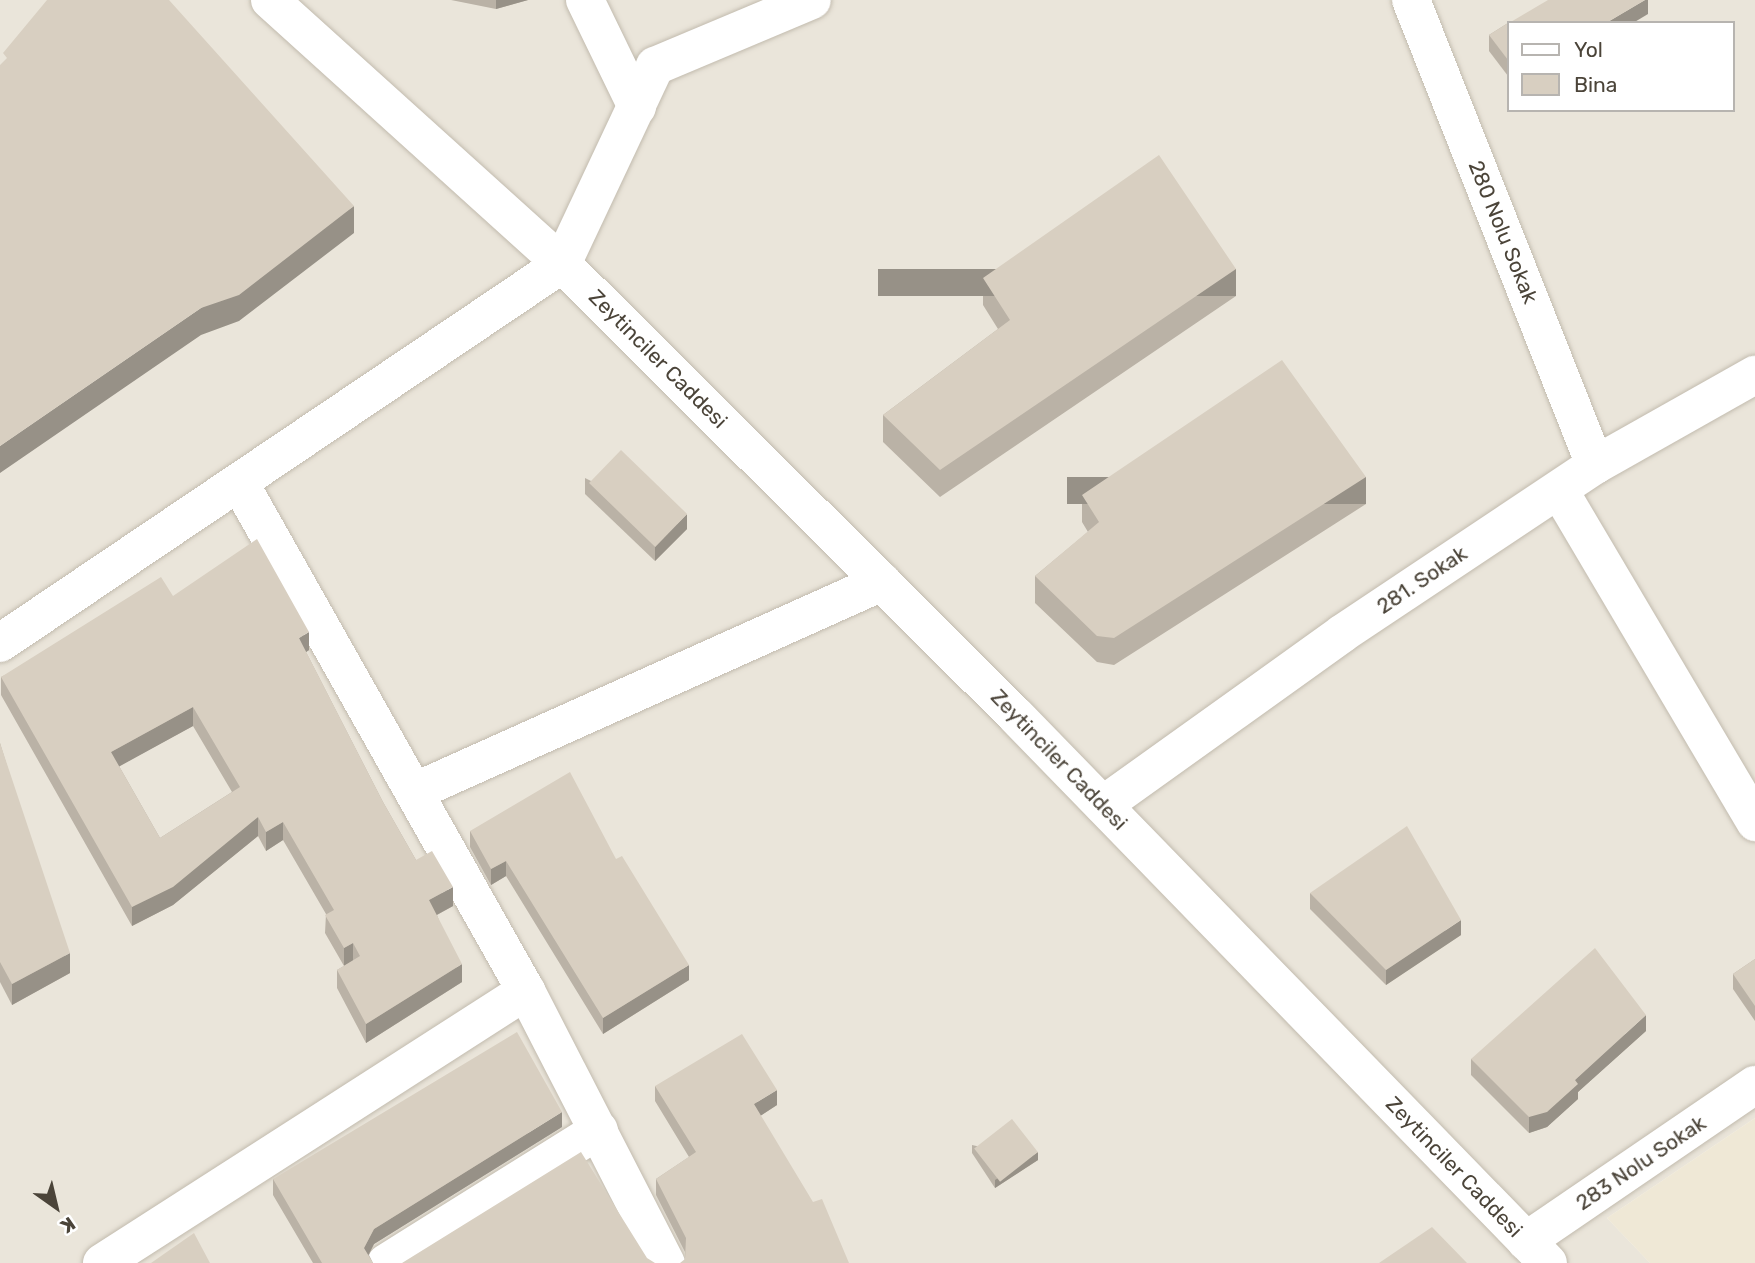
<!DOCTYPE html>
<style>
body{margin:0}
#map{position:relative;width:1755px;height:1263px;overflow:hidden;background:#f6f3ec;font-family:Rubik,sans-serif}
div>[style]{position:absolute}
.residential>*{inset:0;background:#eae5da}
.education>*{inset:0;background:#efe8d6}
.roads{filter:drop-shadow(0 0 2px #c2bbae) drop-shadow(0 0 2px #c2bbae)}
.minor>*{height:38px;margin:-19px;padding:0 19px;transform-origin:19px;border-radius:19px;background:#fff}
.wall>*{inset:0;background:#bab2a6}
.shaded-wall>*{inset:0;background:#979187;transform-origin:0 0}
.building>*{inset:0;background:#d8cfc1;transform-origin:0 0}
span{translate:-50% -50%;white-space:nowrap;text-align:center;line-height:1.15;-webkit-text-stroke:6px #fff;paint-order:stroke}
.street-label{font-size:21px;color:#4b4439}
.legend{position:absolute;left:1507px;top:21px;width:228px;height:91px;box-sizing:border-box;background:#fff;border:2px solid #b7b4b0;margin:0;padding:9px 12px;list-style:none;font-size:21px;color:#4b4439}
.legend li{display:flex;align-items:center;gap:14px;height:35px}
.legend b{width:35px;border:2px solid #b7b4b0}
.north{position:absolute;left:21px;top:1172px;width:70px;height:70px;-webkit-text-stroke:5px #fff;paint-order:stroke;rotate:146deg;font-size:19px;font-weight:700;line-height:28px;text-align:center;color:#4b4439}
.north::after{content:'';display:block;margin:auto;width:24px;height:32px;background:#4b4439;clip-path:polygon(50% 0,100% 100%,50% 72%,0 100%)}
</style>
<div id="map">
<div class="residential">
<i style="clip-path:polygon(evenodd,0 0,1755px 0,1755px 1118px,1607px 1218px,1650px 1263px,0 1263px,0 0,1508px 23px,1732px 23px,1732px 110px,1508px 110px,1508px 23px)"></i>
</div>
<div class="education">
<i style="clip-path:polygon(1755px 1118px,1755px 1263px,1650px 1263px,1607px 1218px)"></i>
</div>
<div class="roads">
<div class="minor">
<i style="left:270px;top:0;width:394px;rotate:42.1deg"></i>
<i style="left:562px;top:264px;width:641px;rotate:44.87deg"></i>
<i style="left:1016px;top:716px;width:763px;rotate:45.8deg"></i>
<i style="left:585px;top:0;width:119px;rotate:64.1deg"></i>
<i style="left:1411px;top:0;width:500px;rotate:68.41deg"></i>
<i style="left:239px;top:482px;width:584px;rotate:60.58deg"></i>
<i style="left:526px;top:991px;width:306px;rotate:62.8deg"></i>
<i style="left:1559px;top:490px;width:386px;rotate:59.4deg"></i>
<i style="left:0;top:643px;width:678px;rotate:-33.99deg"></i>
<i style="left:562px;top:264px;width:219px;rotate:-64.8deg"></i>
<i style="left:655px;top:66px;width:170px;rotate:-22.8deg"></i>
<i style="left:414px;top:792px;width:513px;rotate:-24.17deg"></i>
<i style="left:1103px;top:805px;width:295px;rotate:-35.6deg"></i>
<i style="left:1343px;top:633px;width:303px;rotate:-33.7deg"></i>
<i style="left:1595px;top:465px;width:184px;rotate:-29.4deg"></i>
<i style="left:1526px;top:1241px;width:277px;rotate:-34.3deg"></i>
<i style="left:102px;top:1263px;width:504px;rotate:-32.68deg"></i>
<i style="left:386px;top:1263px;width:251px;rotate:-32deg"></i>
</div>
</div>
<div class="wall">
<i style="clip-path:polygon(451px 0,528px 0,496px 9px)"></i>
<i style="clip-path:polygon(1508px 23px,1508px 76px,1489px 51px,1489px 35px)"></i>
<i style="clip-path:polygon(983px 278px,1236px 296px,940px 497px,883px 442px,883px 415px,998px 329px,983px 305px)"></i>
<i style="clip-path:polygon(585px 478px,687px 529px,655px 561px,585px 494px)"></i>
<i style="clip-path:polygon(1082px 495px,1366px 504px,1114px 665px,1097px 662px,1035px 603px,1035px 576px,1088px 532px,1082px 522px)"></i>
<i style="clip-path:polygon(evenodd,173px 596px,309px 650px,306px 652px,383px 802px,416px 860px,453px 906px,437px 915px,462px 982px,366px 1043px,337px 988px,337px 970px,344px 966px,325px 933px,326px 914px,283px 840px,266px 851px,258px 836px,173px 905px,132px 926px,1px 695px,1px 677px,173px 596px,193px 726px,232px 792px,160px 838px,119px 766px,193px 726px)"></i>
<i style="clip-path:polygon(0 743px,70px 973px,12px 1005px,0 982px)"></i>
<i style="clip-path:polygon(470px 831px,616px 859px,689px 980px,603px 1034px,506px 876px,491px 885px,470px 847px)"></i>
<i style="clip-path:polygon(1310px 893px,1461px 935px,1386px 985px,1310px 909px)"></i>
<i style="clip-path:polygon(1755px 959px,1755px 1021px,1733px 989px,1733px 974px)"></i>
<i style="clip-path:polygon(1646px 1031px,1578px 1092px,1578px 1099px,1547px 1127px,1529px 1133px,1471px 1075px,1471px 1059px)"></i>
<i style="clip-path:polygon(655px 1086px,777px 1105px,760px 1116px,685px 1259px,685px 1252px,656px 1195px,656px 1179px,689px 1157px,655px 1101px)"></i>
<i style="clip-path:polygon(562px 1127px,374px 1244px,369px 1255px,373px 1263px,313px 1263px,273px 1195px,273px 1179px)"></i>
<i style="clip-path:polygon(972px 1145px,1038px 1160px,995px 1188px,972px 1153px)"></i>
</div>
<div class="shaded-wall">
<i style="clip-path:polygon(496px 0,528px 0,496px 9px)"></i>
<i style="clip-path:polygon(1645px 0,1648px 0,1648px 14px,1633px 23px,1606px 23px)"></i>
<i style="clip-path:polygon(354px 206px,354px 233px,239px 321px,201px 335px,0 473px,0 446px,201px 308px)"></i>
<i style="left:1236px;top:269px;width:27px;height:358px;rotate:90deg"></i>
<i style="left:1366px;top:477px;width:27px;height:299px;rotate:90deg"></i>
<i style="clip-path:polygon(687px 514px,687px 529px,655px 561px,655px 546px)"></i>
<i style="clip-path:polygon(309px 632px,309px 650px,299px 657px,299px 638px)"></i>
<i style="clip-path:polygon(193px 707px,193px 726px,111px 771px,111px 752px)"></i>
<i style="clip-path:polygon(258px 817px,258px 836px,173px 905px,132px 926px,132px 907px)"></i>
<i style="clip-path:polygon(283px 822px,283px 840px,266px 851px,266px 832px)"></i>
<i style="clip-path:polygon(506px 861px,506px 876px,491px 885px,491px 869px)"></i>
<i style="clip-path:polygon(453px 887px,453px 906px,429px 919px,429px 900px)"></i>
<i style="clip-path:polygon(1461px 920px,1461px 935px,1386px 985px,1386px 970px)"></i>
<i style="clip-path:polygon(353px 943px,353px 961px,344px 966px,344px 948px)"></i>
<i style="clip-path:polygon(70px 953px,70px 973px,12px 1005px,12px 984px)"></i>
<i style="clip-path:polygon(462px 964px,462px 982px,366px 1043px,366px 1024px)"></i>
<i style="clip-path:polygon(689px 965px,689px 980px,603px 1034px,603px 1018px)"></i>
<i style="clip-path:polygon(1646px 1015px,1646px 1031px,1578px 1092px,1578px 1099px,1547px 1127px,1529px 1133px,1529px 1117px,1575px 1080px)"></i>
<i style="clip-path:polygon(777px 1090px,777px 1105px,754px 1120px,754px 1104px)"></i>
<i style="clip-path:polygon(562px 1112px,562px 1127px,374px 1244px,364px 1263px,364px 1248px,374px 1229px)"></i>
<i style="clip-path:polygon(1038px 1152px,1038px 1160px,995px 1188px,995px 1180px)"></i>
</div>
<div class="building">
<i style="clip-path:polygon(47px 0,169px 0,354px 206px,239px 295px,201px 308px,0 446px,0 65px,7px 58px,3px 53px)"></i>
<i style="clip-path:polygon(1548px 0,1645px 0,1606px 23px,1509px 23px)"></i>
<i style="clip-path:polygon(1508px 23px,1508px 60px,1489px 35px)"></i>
<i style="clip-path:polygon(1159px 155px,1236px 269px,940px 470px,883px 415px,1010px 320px,983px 278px)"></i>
<i style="clip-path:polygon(1282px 360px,1366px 477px,1114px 638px,1097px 636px,1035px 576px,1099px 522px,1082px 495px)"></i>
<i style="left:621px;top:450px;width:92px;height:46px;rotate:44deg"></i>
<i style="clip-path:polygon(evenodd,257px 539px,309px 632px,299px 638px,383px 802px,416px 860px,432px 851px,453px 887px,429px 900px,462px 964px,366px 1024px,337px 970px,360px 956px,353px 943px,344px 948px,325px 915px,334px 910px,283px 822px,266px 832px,258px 817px,173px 887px,132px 907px,1px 677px,161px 577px,173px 596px,257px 539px,193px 707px,240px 787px,160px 838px,111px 752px,193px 707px)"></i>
<i style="clip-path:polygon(0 743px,70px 953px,12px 984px,0 962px)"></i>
<i style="clip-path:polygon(570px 772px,616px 859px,622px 856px,689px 965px,603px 1018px,506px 861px,491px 869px,470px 831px)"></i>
<i style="clip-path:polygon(1407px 826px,1461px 920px,1386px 970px,1310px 893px)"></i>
<i style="clip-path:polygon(1595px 948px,1646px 1015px,1575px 1080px,1578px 1084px,1547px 1112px,1529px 1117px,1471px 1059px)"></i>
<i style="clip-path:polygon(1755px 959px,1755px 1006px,1733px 974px)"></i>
<i style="clip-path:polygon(517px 1032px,562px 1112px,374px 1229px,364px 1248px,373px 1263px,322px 1263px,273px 1179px)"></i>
<i style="clip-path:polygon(742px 1034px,777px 1090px,754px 1104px,813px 1202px,822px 1199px,849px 1263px,680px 1263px,685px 1259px,686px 1238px,656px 1179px,696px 1152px,655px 1086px)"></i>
<i style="left:1012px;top:1119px;width:42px;height:48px;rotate:52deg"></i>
<i style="clip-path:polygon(581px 1152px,647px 1258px,655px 1263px,402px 1263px)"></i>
<i style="clip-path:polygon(1432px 1227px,1467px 1263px,1379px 1263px)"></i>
<i style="clip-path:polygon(194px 1233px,210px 1263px,151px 1263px)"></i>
</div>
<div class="street-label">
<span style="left:1503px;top:232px;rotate:68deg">280 Nolu Sokak</span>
<span style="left:658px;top:359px;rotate:45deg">Zeytinciler Caddesi</span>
<span style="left:1422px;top:580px;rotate:-34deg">281. Sokak</span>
<span style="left:1059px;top:760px;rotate:46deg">Zeytinciler Caddesi</span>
<span style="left:1641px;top:1163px;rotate:-34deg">283 Nolu Sokak</span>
<span style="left:1454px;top:1167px;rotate:46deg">Zeytinciler Caddesi</span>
</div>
<ul class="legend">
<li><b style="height:9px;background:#fff"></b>Yol</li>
<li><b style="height:19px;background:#d8cfc1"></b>Bina</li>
</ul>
<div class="north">K</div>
</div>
